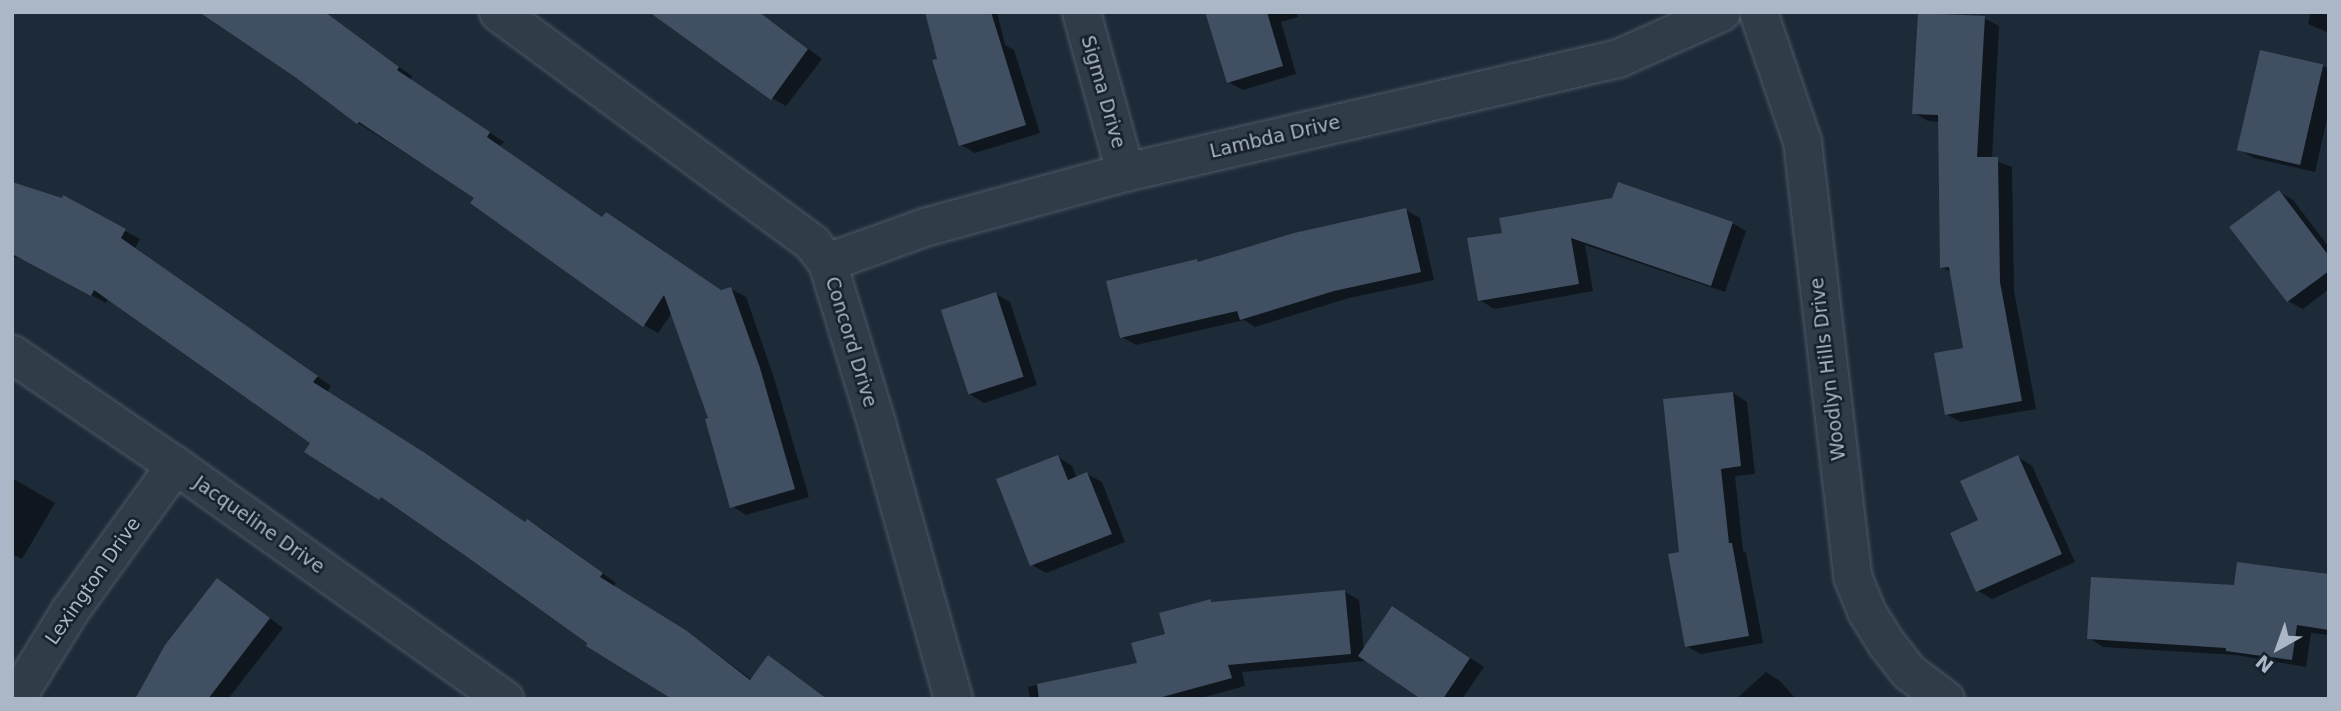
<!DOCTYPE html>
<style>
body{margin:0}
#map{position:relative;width:2341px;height:711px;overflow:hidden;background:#1d2a38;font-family:"DejaVu Sans",sans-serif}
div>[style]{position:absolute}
.shadow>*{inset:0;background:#0007}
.building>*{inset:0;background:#404f61;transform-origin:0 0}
.roads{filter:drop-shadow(0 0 2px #4f5967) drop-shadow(0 0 2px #4f5967)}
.minor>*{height:37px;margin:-18.5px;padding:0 18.5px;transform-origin:18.5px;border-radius:18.5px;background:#313c49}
span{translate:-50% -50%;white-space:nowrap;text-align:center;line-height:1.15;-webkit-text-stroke:5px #17212d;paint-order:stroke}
.street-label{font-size:19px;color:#abb6c6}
.frame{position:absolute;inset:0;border:14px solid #abb6c6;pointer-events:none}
.north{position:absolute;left:2243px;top:613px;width:70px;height:70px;-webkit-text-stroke:5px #17212d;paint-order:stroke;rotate:220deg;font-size:19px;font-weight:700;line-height:28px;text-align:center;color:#abb6c6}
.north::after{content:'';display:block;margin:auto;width:24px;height:32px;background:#abb6c6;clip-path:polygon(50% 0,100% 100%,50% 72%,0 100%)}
</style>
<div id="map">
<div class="shadow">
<i style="clip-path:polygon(927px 12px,997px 12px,1005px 45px,1014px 50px,1040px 133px,975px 153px,961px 145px)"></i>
<i style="clip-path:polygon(1207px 12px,1296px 12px,1298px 17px,1281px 22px,1296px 74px,1243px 90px,1228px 82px)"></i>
<i style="clip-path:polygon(2311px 12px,2329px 12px,2329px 33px,2308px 24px)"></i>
<i style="clip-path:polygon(764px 16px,822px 59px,786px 106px,772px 98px)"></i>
<i style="clip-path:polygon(1984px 18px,1999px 26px,1992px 159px,2012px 167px,2014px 291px,2036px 409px,1961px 422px,1946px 414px,1965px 349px,1951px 272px,1941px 267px,1940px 122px,1928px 121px,1914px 113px)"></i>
<i style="clip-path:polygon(336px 23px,412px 76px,410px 80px,504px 142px,500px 146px,603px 218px,723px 292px,731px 289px,746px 297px,774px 378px,809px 497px,746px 515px,732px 506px,710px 419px,672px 313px,658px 333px,644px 325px,476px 198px,358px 123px,296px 75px)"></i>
<i style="clip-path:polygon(2323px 66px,2329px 69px,2329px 110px,2315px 172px,2254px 158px,2240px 150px)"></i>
<i style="clip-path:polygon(12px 183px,62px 200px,64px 198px,140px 239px,135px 248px,331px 386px,327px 392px,526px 524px,528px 521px,542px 529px,616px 583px,613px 587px,701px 642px,752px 680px,769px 658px,827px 699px,675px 699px,589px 643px,395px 505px,307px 451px,312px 443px,108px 298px,106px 303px,29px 261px,12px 256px)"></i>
<i style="clip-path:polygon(2279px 192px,2293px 200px,2329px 247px,2329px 289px,2303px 309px,2288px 301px,2232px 227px)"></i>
<i style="clip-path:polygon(1406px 210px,1420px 218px,1434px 280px,1349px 298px,1255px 327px,1244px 320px,1136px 345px,1122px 337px,1197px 261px,1201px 263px)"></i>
<i style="clip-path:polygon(1732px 223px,1746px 231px,1725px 292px,1585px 245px,1593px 291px,1494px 309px,1480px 300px,1469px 240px)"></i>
<i style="clip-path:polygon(996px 294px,1010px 302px,1037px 385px,984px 403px,970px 394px)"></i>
<i style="clip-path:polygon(1733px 393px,1747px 402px,1755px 474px,1735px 476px,1743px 551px,1746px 553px,1763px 643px,1701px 654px,1686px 646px,1681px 553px)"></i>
<i style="clip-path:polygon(1058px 457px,1072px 466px,1077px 478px,1087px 474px,1102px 482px,1125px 542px,1046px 573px,1032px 565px)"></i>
<i style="clip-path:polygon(2018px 457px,2032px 466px,2075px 562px,1992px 599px,1977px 590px,1980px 521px)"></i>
<i style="clip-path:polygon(12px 478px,55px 503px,22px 559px,12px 554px)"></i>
<i style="clip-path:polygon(2329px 575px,2329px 635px,2311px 633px,2306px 667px,2236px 655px,2103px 647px,2089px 638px,2235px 587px)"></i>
<i style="clip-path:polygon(218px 580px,283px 628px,228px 699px,137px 699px)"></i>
<i style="clip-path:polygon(1345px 592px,1359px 600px,1364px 651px,1407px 616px,1484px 667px,1462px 699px,1424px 699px,1364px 658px,1365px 661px,1242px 672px,1245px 686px,1197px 699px,1030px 699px,1028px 687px,1139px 664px,1167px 636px,1210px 601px,1215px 603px)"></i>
<i style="clip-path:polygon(1766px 672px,1780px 681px,1796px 699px,1736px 699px)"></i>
</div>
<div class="building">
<i style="clip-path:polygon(199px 12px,325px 12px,399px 67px,397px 70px,490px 132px,487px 137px,602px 217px,606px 212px,721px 290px,731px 287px,760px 368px,795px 489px,730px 508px,705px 419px,708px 418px,664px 295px,643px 327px,470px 203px,474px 198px,359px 122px,357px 124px,295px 77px)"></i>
<i style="clip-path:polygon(649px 12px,759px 12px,808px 49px,771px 100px)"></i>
<i style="clip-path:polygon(925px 12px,991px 12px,1026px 125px,959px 146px,932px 60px,937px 59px)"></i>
<i style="clip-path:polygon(1205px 12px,1267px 12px,1283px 66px,1227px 83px)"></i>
<i style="clip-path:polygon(1918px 13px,1985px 16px,1977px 157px,1998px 157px,2000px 282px,2022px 401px,1945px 415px,1934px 353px,1963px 348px,1949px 267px,1940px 268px,1938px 115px,1912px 114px)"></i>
<i style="left:2260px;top:50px;width:65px;height:103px;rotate:13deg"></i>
<i style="clip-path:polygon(12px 182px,62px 198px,63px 195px,126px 229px,121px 238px,318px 376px,313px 382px,425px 453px,525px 522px,527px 519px,603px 573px,600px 577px,687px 631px,750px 680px,768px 655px,827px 699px,672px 699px,586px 646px,587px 643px,463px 554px,381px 497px,379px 500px,304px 452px,310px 443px,94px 290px,91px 296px,12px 254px)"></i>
<i style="clip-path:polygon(1618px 182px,1733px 222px,1711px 286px,1571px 238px,1579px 284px,1478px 301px,1467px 238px,1502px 233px,1499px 218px,1612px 198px)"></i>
<i style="clip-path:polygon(2279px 190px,2329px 256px,2329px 271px,2287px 302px,2229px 227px)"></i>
<i style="clip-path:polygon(1406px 208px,1421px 272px,1334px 291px,1240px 320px,1237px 311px,1120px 338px,1106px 281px,1197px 259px,1198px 262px,1294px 233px)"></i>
<i style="left:996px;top:292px;width:89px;height:58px;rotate:72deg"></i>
<i style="clip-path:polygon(1733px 392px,1741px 466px,1721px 469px,1729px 543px,1732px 543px,1749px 636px,1685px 647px,1668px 554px,1679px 552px,1663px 399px)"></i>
<i style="clip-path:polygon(1058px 455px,1068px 480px,1087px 472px,1112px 534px,1030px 566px,996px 479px)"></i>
<i style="clip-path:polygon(2018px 455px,2062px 554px,1976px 592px,1950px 533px,1978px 520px,1960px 481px)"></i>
<i style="clip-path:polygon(2237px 562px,2329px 574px,2329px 630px,2297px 625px,2292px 660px,2226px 651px,2226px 648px,2087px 639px,2091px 577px,2234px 585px)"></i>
<i style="clip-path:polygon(217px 578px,270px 618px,208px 699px,135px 699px,165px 645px)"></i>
<i style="clip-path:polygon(1345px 590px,1351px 654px,1228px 665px,1232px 678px,1155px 699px,1039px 699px,1037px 684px,1137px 663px,1131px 643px,1165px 634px,1159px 613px,1211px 599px,1211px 602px)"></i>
<i style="clip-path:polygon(1392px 606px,1470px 658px,1443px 699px,1421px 699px,1358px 656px)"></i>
</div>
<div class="roads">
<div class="minor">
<i style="left:498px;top:12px;width:390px;rotate:36.3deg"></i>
<i style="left:812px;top:243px;width:24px;rotate:52deg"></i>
<i style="left:827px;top:262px;width:171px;rotate:73deg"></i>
<i style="left:877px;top:426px;width:283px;rotate:74.4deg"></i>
<i style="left:1081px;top:12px;width:166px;rotate:74.6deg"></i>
<i style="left:1758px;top:12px;width:136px;rotate:71.2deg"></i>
<i style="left:1802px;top:141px;width:438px;rotate:83.4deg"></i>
<i style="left:1852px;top:576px;width:38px;rotate:68deg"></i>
<i style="left:1866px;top:611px;width:38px;rotate:58deg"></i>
<i style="left:1886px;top:643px;width:37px;rotate:52deg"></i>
<i style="left:1909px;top:672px;width:45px;rotate:36.9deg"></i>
<i style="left:827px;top:262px;width:103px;rotate:-19.8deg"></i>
<i style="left:924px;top:227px;width:208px;rotate:-15.3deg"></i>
<i style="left:1125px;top:172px;width:506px;rotate:-13.02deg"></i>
<i style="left:1618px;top:58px;width:113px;rotate:-24.1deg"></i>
<i style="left:12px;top:354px;width:197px;rotate:34.3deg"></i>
<i style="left:175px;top:465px;width:404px;rotate:35.4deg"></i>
<i style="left:15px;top:699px;width:105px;rotate:-58.3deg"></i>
<i style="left:70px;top:610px;width:179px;rotate:-54.1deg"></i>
</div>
</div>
<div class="street-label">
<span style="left:1103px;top:92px;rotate:74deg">Sigma Drive</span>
<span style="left:1275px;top:137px;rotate:-13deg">Lambda Drive</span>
<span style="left:851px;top:342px;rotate:73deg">Concord Drive</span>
<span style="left:1828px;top:369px;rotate:-97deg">Woodlyn Hills Drive</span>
<span style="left:259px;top:525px;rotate:35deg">Jacqueline Drive</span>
<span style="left:93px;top:581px;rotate:-55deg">Lexington Drive</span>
</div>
<div class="frame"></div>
<div class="north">N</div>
</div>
